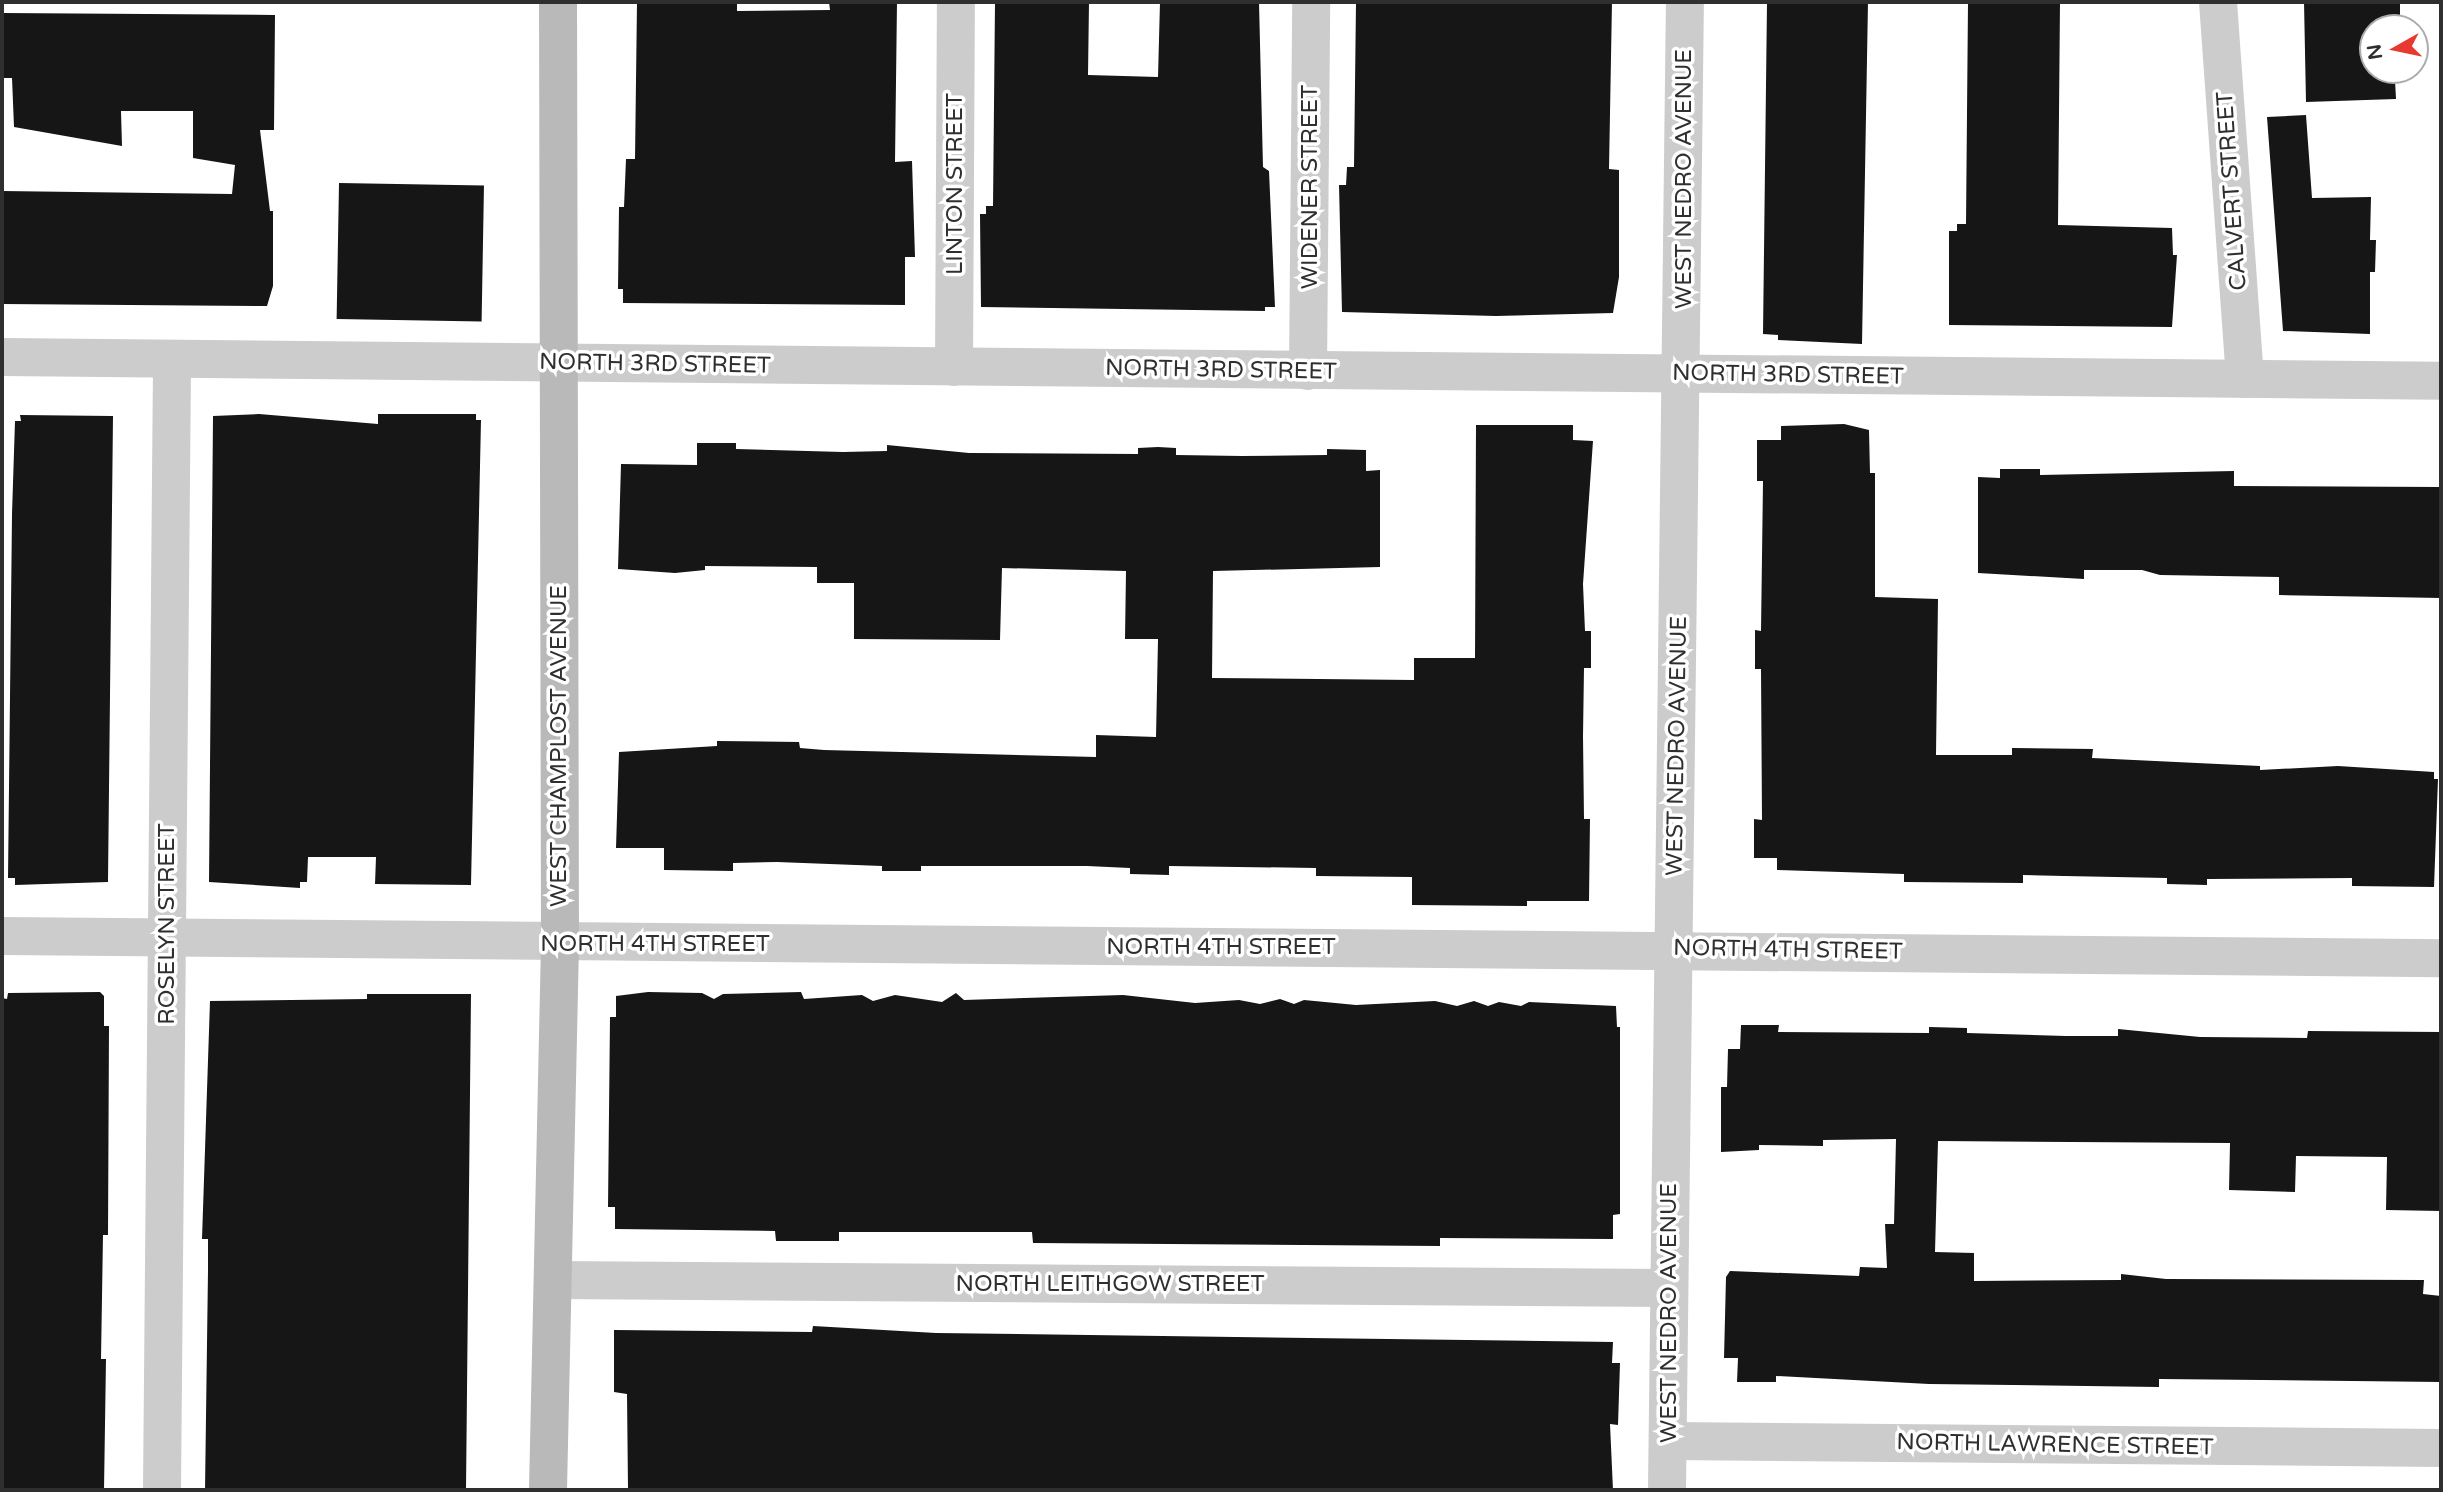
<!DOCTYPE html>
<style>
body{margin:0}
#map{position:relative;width:2443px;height:1492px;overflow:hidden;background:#fff;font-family:"Varela Round",sans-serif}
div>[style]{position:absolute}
.building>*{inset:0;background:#161616;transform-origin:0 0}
.street>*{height:38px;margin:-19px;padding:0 19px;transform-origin:19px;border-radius:19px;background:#ccc}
.secondary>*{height:38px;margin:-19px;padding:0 19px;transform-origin:19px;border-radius:19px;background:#b9b9b9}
span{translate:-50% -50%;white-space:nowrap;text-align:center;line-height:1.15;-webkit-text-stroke:7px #fff;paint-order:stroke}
.street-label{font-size:23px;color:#2f2f2f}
.frame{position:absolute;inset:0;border:4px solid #2f2f2f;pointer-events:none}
.north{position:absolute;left:2359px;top:14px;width:70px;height:70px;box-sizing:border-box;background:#fff;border:2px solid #acacac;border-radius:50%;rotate:261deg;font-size:19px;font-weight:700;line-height:28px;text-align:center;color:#2f2f2f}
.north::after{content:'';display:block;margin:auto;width:24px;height:32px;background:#e83930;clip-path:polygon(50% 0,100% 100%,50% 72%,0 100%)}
</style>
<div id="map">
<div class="building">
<i style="clip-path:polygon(637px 2px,737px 2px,737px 11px,830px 10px,829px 2px,897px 2px,895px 162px,912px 161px,915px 257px,905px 257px,905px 305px,623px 303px,623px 289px,618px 289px,619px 207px,624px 207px,626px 159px,635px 159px)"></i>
<i style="clip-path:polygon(995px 2px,1089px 2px,1088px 75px,1158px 77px,1160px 2px,1259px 2px,1263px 167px,1269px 171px,1275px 307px,1265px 307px,1265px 311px,981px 307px,980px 214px,986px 214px,986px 206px,993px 206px)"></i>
<i style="clip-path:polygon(1356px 2px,1612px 2px,1609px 169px,1619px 170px,1619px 277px,1613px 313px,1496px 316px,1342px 312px,1339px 185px,1346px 185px,1347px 167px,1354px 167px)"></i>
<i style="clip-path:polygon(1767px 2px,1868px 2px,1862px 344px,1778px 340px,1778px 335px,1763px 334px)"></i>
<i style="clip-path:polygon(1968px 2px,2060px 2px,2058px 225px,2172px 228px,2173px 255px,2177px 255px,2172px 327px,1949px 325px,1949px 231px,1957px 231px,1957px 224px,1966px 224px)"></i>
<i style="clip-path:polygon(2304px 2px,2400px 2px,2400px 22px,2406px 28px,2373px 28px,2373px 70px,2405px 70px,2395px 80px,2396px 99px,2306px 102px)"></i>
<i style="clip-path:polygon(2px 13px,275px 15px,274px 130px,260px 130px,270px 211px,273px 211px,273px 286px,267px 306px,2px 304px,2px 191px,232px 194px,235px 165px,193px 158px,193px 111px,121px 111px,122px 146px,14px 127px,12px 78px,2px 78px)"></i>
<i style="clip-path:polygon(2306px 115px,2312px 198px,2371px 197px,2370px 240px,2376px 240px,2375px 272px,2370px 272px,2370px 334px,2283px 331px,2267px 117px)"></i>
<i style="left:339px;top:183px;width:145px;height:136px;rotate:1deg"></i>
<i style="clip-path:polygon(259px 414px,378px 424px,378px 414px,476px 414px,476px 420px,481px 420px,471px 885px,375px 884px,376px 857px,308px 857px,307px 882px,300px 882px,300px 888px,209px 882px,213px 416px)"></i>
<i style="clip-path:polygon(20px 415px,113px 416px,108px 882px,15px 885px,15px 878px,8px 878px,12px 514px,15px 421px,21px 421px)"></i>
<i style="clip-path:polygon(1844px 424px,1869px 430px,1870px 473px,1875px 473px,1875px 597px,1938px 599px,1936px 755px,2012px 755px,2012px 748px,2093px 749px,2092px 758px,2260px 766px,2260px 770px,2338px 766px,2434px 772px,2434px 779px,2438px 779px,2434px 887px,2352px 886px,2352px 878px,2207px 879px,2207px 885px,2167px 884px,2167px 878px,2064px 876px,2023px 875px,2023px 883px,1904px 882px,1904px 874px,1777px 870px,1777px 858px,1754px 858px,1754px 819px,1762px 820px,1761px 669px,1755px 669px,1755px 630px,1761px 631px,1763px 481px,1757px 481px,1757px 440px,1781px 440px,1781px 426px)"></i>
<i style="clip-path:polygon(1476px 425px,1573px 425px,1573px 440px,1593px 441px,1583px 584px,1585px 631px,1591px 631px,1591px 668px,1584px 668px,1583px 736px,1584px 819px,1590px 819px,1589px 901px,1527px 901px,1527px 906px,1412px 905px,1412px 877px,1316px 876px,1316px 868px,1169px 866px,1169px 875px,1130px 874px,1130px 868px,1087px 866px,921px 866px,921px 871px,882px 871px,882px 866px,777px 862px,733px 863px,733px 871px,664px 870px,664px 848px,616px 848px,619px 752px,717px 746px,717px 741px,799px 742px,800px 748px,824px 750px,1096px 757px,1096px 735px,1156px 737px,1158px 639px,1125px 639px,1126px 571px,1002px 568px,1000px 640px,854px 639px,854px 583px,817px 583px,817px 567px,705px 566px,705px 570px,675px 573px,618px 569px,621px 464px,697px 465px,697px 443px,736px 443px,736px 449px,843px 452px,887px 451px,887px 445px,969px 453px,1138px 454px,1138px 448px,1158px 447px,1176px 448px,1176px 455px,1242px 456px,1327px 455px,1327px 449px,1366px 450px,1366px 471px,1380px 470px,1380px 567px,1213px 571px,1212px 678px,1414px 680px,1414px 658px,1475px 658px)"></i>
<i style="clip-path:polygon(2000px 469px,2040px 469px,2040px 475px,2234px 471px,2234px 486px,2441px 487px,2441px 598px,2279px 595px,2279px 577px,2160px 575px,2142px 570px,2084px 570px,2084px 579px,1978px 573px,1978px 477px,2000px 478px)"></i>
<i style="clip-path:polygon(100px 992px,104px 996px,104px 1026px,109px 1026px,108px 1235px,103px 1235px,101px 1359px,106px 1359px,104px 1490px,2px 1490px,2px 998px,7px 999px,8px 993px)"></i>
<i style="clip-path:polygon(648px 992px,702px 993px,714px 999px,723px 994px,801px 992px,804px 999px,862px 995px,873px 1001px,895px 995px,942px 1002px,956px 993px,964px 1000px,1123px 995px,1195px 1003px,1239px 1000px,1260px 1004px,1280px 999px,1294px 1004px,1304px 1000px,1356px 1005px,1435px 1001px,1457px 1006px,1474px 1001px,1488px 1006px,1499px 1002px,1521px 1006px,1529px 1002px,1616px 1006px,1617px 1027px,1620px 1027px,1620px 1214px,1613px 1215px,1613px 1239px,1440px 1238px,1440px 1246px,1033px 1243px,1032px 1232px,839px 1232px,839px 1241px,776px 1241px,775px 1231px,615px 1229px,615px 1207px,608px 1207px,610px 1017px,616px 1017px,616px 996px)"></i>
<i style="clip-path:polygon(367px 994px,471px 994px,466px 1490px,205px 1490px,208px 1270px,208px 1239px,202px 1239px,210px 1001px,367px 999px)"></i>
<i style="clip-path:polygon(1741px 1025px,1779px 1025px,1778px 1032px,1929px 1033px,1929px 1027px,1967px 1028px,1967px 1033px,2066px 1036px,2118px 1036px,2118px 1029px,2200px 1037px,2307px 1038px,2308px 1031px,2441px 1032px,2441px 1211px,2386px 1210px,2387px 1157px,2296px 1156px,2295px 1192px,2229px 1190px,2230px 1143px,1938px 1141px,1935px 1252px,1974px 1253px,1974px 1281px,2121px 1280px,2121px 1274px,2166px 1279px,2424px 1280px,2423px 1294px,2441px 1296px,2441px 1382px,2159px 1379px,2159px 1387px,1929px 1384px,1776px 1376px,1776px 1382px,1737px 1382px,1738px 1358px,1724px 1358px,1726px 1277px,1730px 1271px,1859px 1276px,1860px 1267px,1887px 1268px,1885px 1224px,1894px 1224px,1896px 1139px,1823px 1140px,1823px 1146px,1759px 1145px,1759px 1150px,1721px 1152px,1721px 1087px,1727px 1087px,1728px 1049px,1740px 1049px)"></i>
<i style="clip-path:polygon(813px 1326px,936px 1333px,1613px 1342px,1612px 1363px,1620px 1363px,1618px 1425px,1610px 1424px,1613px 1490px,628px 1490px,627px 1394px,614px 1392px,614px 1330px,812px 1332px)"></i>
</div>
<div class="street">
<i style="left:2218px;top:2px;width:378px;rotate:85.9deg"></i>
<i style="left:2px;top:357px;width:2439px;rotate:0.56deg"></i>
<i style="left:954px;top:367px;width:365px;rotate:-89.7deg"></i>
<i style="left:1308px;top:371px;width:369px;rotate:-89.5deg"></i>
<i style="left:2px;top:936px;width:2439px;rotate:0.52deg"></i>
<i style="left:553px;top:1280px;width:1115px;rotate:0.41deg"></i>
<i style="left:1669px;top:1441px;width:772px;rotate:0.52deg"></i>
<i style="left:162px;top:1490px;width:1131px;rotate:-89.49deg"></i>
<i style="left:1667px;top:1490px;width:1488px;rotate:-89.31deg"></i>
</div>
<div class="secondary">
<i style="left:548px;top:1490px;width:546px;rotate:-88.74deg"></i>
<i style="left:560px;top:944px;width:942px;rotate:-90.12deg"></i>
</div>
<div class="street-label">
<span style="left:1684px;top:179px;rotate:-90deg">WEST NEDRO AVENUE</span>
<span style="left:955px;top:184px;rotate:-90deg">LINTON STREET</span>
<span style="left:1310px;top:187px;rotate:-90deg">WIDENER STREET</span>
<span style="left:2232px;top:191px;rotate:-94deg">CALVERT STREET</span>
<span style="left:655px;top:364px;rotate:1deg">NORTH 3RD STREET</span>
<span style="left:1221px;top:370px;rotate:1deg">NORTH 3RD STREET</span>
<span style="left:1788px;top:375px;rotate:1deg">NORTH 3RD STREET</span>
<span style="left:559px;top:746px;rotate:-90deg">WEST CHAMPLOST AVENUE</span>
<span style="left:1677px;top:746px;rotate:-89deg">WEST NEDRO AVENUE</span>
<span style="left:167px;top:924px;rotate:-90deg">ROSELYN STREET</span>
<span style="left:655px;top:944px">NORTH 4TH STREET</span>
<span style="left:1221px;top:947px">NORTH 4TH STREET</span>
<span style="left:1788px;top:950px;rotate:1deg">NORTH 4TH STREET</span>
<span style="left:1110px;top:1284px">NORTH LEITHGOW STREET</span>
<span style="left:1669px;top:1313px;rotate:-90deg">WEST NEDRO AVENUE</span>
<span style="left:2055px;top:1445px;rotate:1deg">NORTH LAWRENCE STREET</span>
</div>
<div class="frame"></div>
<div class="north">N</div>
</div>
